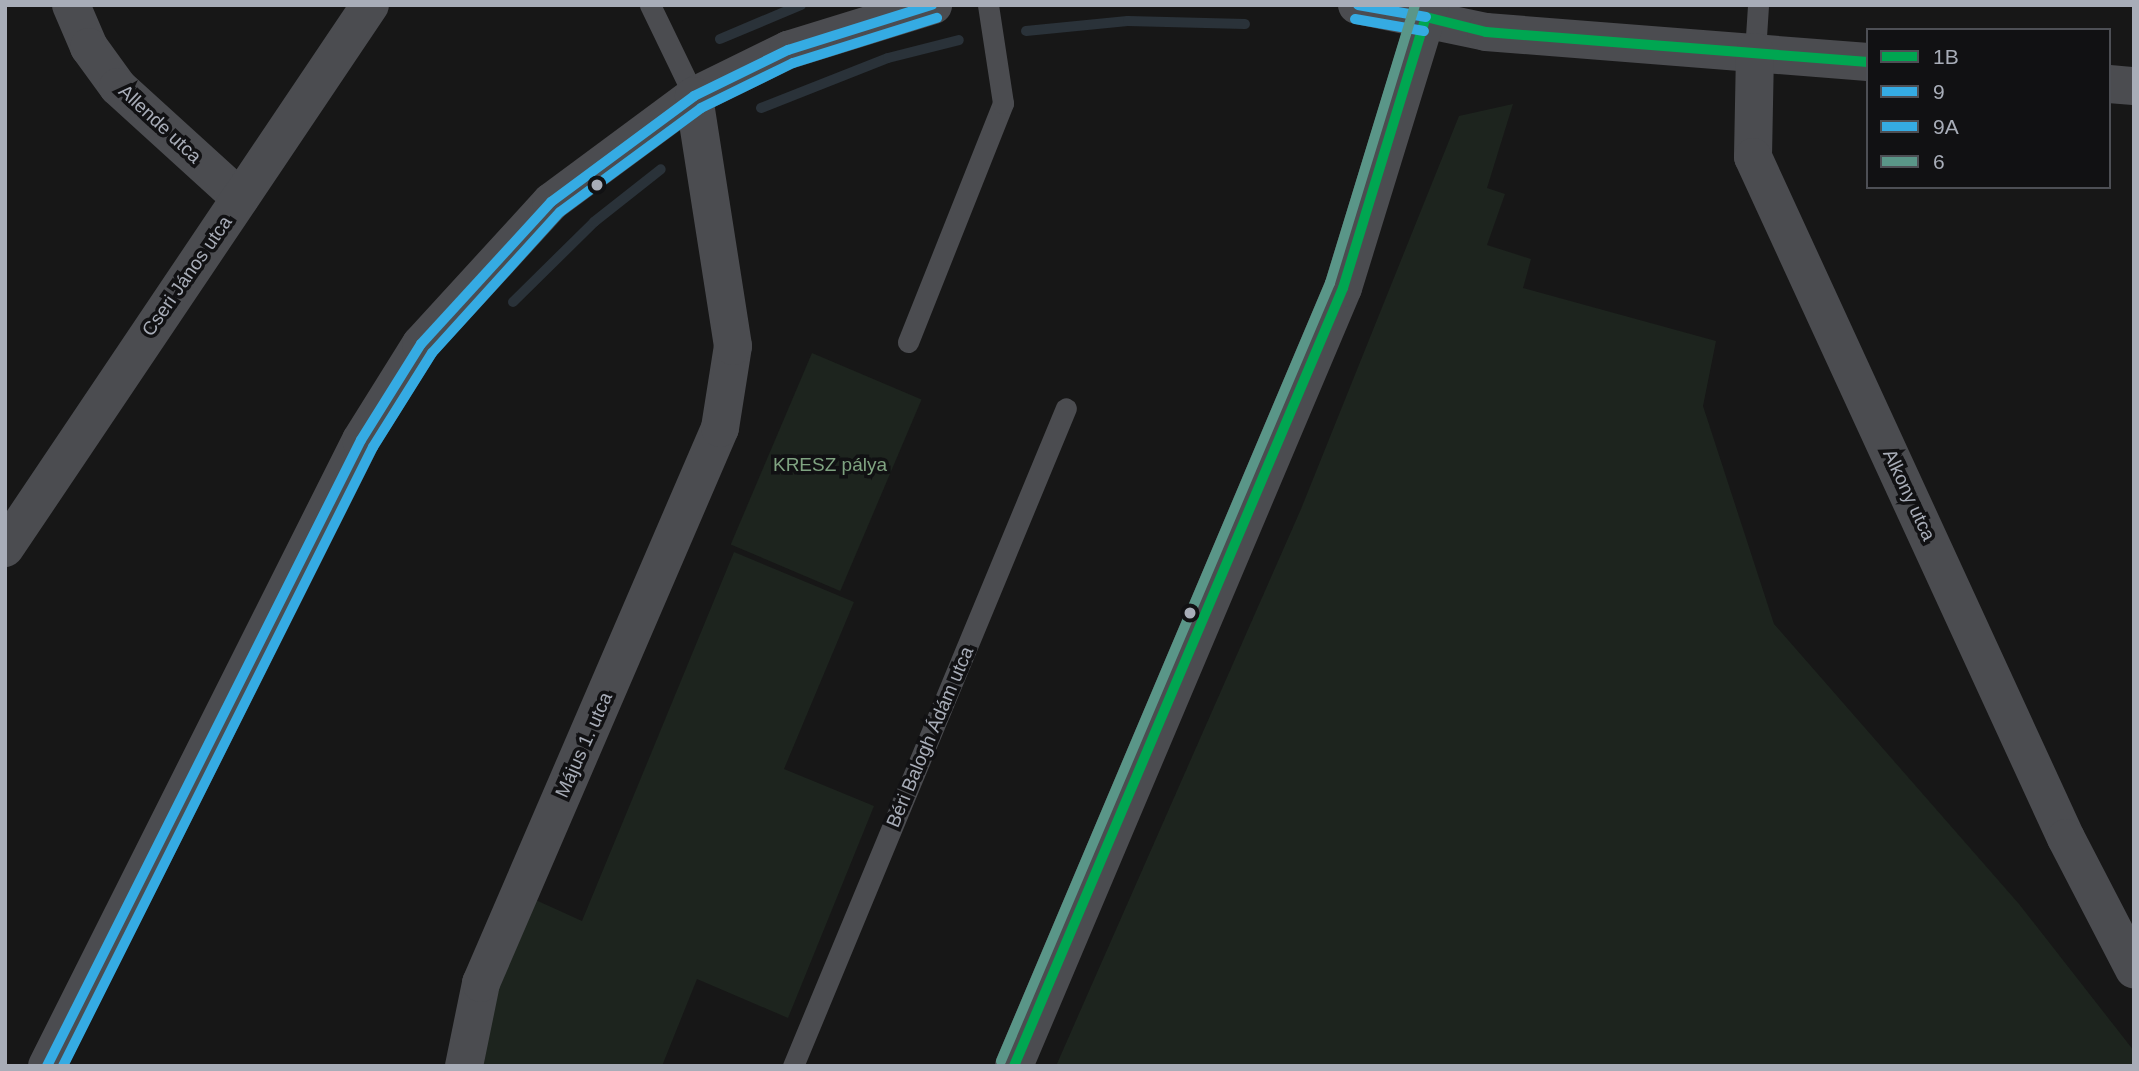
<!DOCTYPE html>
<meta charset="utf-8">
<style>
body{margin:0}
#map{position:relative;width:2139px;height:1071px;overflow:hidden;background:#171717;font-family:Arial,sans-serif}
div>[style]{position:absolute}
.green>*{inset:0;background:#1d241e;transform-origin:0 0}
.stream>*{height:10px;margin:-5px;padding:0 5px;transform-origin:5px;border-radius:5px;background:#2a3239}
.service>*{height:21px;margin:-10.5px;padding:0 10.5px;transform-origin:10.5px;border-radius:10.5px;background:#4b4c50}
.minor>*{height:38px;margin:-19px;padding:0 19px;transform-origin:19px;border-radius:19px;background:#4b4c50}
.tertiary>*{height:38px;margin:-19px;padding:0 19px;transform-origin:19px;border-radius:19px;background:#4b4c50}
.bus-1>*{height:10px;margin:-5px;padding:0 5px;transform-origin:5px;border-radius:5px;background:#00a651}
.bus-2>*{height:10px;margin:-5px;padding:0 5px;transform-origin:5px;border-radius:5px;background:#35abe3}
.bus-3>*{height:10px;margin:-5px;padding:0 5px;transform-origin:5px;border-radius:5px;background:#35abe3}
.bus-4>*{height:10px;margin:-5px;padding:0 5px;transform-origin:5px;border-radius:5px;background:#5a9688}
.dots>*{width:19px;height:19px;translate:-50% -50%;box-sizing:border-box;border:4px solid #111113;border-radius:50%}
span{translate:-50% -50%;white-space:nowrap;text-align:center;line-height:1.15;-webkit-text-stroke:7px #111113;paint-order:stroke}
.street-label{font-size:19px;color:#a8adb8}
.park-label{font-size:19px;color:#7fa381}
.frame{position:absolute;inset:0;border:7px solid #a8adb8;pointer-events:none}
.legend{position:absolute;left:1866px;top:28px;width:245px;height:161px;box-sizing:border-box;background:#111113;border:2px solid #4d4f55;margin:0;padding:9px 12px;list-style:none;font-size:21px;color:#a8adb8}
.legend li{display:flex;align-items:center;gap:14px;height:35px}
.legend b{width:35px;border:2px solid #4d4f55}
</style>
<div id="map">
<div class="green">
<i style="clip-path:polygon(1513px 104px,1487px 188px,1505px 194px,1487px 245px,1531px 259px,1523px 288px,1716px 341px,1703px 406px,1774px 624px,2019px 904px,2134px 1051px,2134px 1066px,1056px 1066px,1301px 509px,1459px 116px)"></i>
<i style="left:812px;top:353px;width:119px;height:208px;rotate:23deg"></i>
<i style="clip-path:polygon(734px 552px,854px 602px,784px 769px,874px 806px,788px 1018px,697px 979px,662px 1066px,464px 1066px,518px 892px,582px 921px)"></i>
</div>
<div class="stream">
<i style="left:1026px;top:31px;width:102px;rotate:-5.6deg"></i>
<i style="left:1128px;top:21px;width:117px;rotate:1.5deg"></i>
<i style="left:720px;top:39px;width:88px;rotate:-22.8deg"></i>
<i style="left:761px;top:108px;width:136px;rotate:-21.5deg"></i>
<i style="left:888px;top:58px;width:73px;rotate:-14.2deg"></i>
<i style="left:513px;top:302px;width:114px;rotate:-44.6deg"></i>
<i style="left:594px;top:222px;width:85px;rotate:-38.3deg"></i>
</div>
<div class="service">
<i style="left:650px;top:5px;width:101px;rotate:64.2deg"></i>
<i style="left:1755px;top:52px;width:47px;rotate:-86.3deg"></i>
<i style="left:908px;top:342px;width:257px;rotate:-68.3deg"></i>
<i style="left:1003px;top:103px;width:99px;rotate:-98.7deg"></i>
<i style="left:793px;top:1066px;width:712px;rotate:-67.47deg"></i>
</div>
<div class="minor">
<i style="left:71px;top:5px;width:46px;rotate:66.8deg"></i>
<i style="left:89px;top:47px;width:49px;rotate:54.1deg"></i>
<i style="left:118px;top:87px;width:165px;rotate:42.3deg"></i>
<i style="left:1357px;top:5px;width:132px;rotate:11.8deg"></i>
<i style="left:1486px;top:32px;width:383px;rotate:4.5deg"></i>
<i style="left:1755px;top:52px;width:105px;rotate:91.1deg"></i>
<i style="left:1753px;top:157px;width:749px;rotate:65.32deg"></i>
<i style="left:2066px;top:838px;width:148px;rotate:62.6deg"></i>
<i style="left:2109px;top:84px;width:25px;rotate:5deg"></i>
<i style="left:5px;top:548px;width:654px;rotate:-56.09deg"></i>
<i style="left:47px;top:1066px;width:700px;rotate:-63.36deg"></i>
<i style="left:361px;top:440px;width:113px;rotate:-58deg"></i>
<i style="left:421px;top:344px;width:193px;rotate:-47.5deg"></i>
<i style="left:551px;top:202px;width:178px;rotate:-36.5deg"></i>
<i style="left:694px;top:96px;width:105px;rotate:-26.1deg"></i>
<i style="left:788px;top:50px;width:152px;rotate:-17.2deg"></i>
<i style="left:464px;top:1066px;width:85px;rotate:-78.4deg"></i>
<i style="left:481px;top:983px;width:604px;rotate:-66.7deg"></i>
<i style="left:720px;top:428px;width:83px;rotate:-81deg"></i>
<i style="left:733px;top:346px;width:253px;rotate:-98.9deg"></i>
</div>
<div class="tertiary">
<i style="left:1014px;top:1066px;width:845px;rotate:-67.08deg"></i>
<i style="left:1343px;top:288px;width:296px;rotate:-72.9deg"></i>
</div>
<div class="bus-1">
<i style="left:1426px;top:17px;width:62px;rotate:14deg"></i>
<i style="left:1486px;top:32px;width:383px;rotate:4.5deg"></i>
<i style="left:1014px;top:1066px;width:845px;rotate:-67.08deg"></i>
<i style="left:1343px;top:288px;width:283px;rotate:-73deg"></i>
</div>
<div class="bus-2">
<i style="left:1358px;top:5px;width:69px;rotate:10deg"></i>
<i style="left:47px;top:1066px;width:700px;rotate:-63.36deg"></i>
<i style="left:361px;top:440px;width:113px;rotate:-58deg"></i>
<i style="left:421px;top:344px;width:193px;rotate:-47.5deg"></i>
<i style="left:551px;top:202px;width:178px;rotate:-36.5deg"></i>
<i style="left:694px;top:96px;width:105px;rotate:-26.1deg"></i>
<i style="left:788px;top:50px;width:151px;rotate:-17.4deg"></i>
</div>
<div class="bus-3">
<i style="left:1355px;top:19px;width:70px;rotate:9.9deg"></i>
<i style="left:63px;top:1066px;width:692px;rotate:-63.4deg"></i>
<i style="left:373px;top:447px;width:111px;rotate:-57.9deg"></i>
<i style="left:432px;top:353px;width:190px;rotate:-47.8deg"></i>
<i style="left:560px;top:212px;width:175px;rotate:-36.4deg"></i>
<i style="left:701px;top:108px;width:102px;rotate:-26.1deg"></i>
<i style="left:793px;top:63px;width:151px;rotate:-17.4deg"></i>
</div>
<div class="bus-4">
<i style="left:1001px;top:1061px;width:845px;rotate:-67.08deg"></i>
<i style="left:1330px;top:283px;width:291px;rotate:-73deg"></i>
</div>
<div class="dots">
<i style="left:597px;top:185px;background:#a8adb8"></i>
<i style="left:1190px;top:613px;background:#a8adb8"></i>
</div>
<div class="street-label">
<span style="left:160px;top:124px;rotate:43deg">Allende utca</span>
<span style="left:187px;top:276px;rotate:-55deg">Cseri János utca</span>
<span style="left:1909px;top:495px;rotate:65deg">Alkony utca</span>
<span style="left:930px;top:737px;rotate:-67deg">Béri Balogh Ádám utca</span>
<span style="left:584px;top:745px;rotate:-66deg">Május 1. utca</span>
</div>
<div class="park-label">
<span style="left:830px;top:465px">KRESZ pálya</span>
</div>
<div class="frame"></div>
<ul class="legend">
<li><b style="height:9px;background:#00a651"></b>1B</li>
<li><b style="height:9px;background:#35abe3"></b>9</li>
<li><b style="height:9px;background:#35abe3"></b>9A</li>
<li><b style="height:9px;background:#5a9688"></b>6</li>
</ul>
</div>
